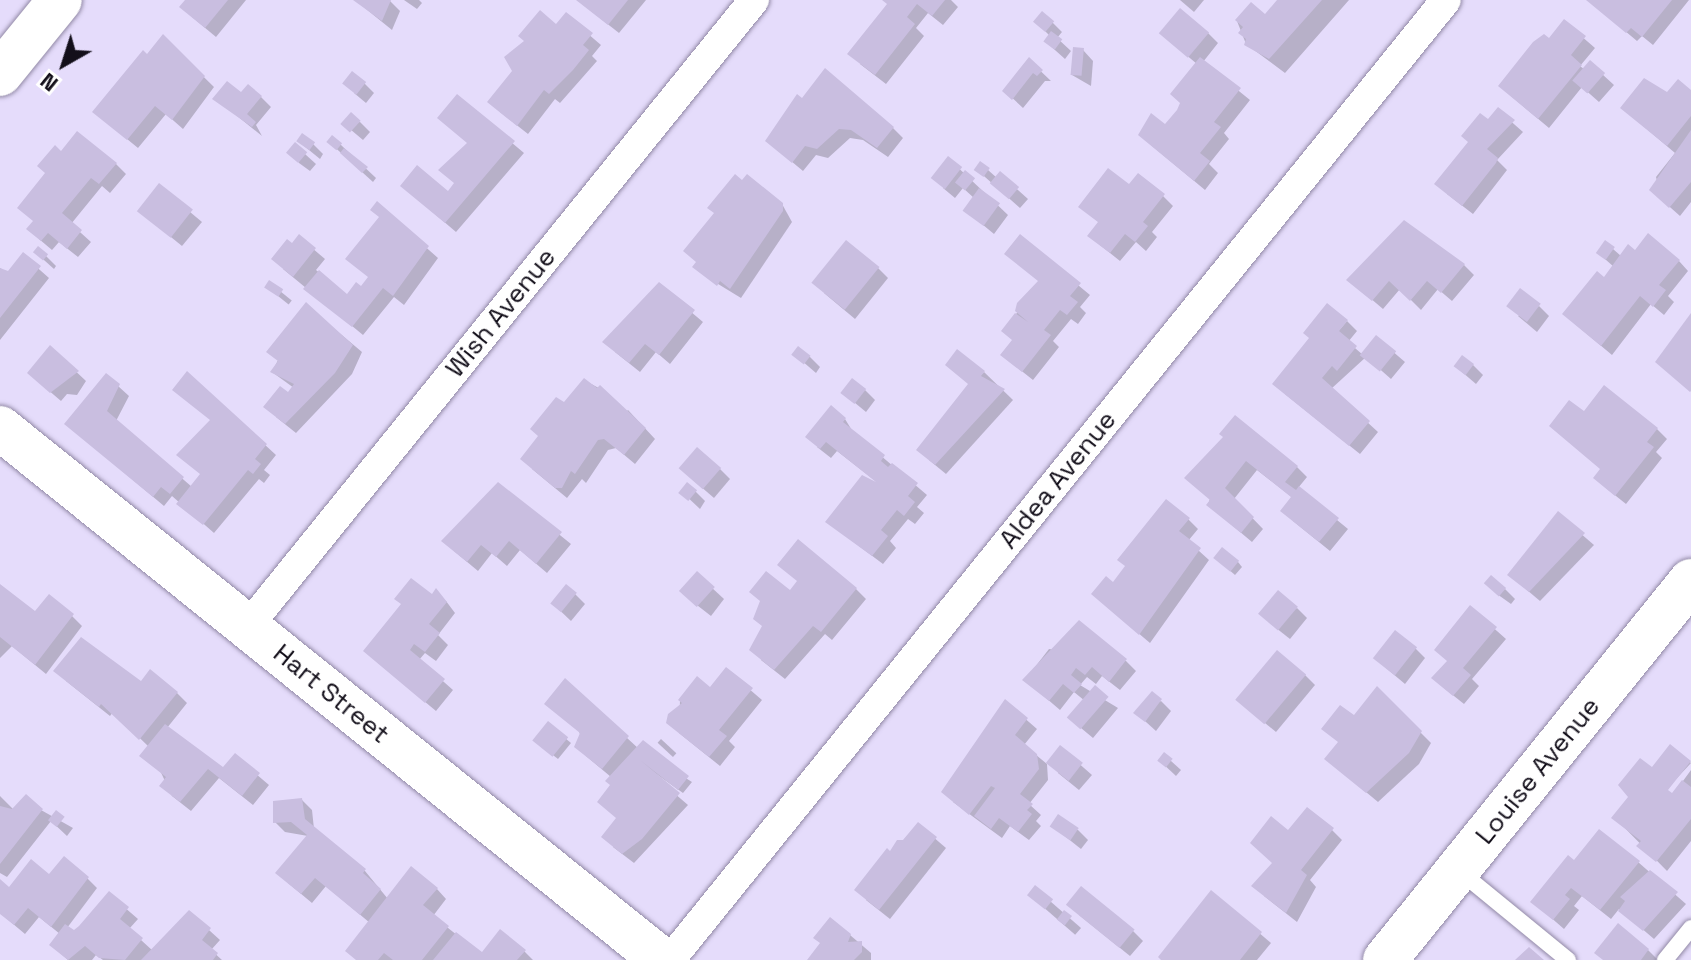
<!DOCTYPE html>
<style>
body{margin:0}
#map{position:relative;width:1691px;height:960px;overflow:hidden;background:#e5dcfb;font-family:"Space Grotesk",sans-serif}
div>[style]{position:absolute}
.shadow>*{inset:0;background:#0003;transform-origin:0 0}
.building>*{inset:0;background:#c9bee0;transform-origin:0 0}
.roads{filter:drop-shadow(0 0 2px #9289a6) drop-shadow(0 0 2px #9289a6)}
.lane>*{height:16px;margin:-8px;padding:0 8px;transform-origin:8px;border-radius:8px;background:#fff}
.street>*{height:30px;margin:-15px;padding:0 15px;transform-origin:15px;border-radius:15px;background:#fff}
.secondary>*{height:44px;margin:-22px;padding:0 22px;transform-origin:22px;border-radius:22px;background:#fff}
span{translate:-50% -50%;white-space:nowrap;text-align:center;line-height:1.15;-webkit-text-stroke:6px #fff;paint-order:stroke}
.street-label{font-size:26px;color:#130f1a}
.north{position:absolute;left:24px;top:24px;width:80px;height:80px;-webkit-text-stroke:6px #fff;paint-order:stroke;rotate:219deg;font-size:22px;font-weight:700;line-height:32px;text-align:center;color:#130f1a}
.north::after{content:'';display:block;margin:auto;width:28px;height:36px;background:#130f1a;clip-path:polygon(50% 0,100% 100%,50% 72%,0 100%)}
</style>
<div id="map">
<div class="shadow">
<i style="clip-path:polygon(188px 0,246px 0,216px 37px,192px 17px)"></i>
<i style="clip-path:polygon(355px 0,390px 1px,400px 11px,392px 30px)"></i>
<i style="clip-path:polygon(404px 0,419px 0,422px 3px,417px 9px)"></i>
<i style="clip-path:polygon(577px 0,646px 0,619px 33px)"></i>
<i style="clip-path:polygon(884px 0,951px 0,958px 7px,943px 25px,928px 13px,916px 28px,924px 36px,886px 84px,860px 64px,889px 5px)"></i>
<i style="clip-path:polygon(1180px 0,1204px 0,1194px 12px)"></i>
<i style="clip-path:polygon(1279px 0,1349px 0,1285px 73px,1246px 44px,1237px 21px,1265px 17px)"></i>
<i style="clip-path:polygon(1588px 0,1689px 0,1653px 45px,1642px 36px,1637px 41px)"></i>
<i style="clip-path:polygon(566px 15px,601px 45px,592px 56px,597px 61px,560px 103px,555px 99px,528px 134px,500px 112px)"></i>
<i style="clip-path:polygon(1036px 22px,1052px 22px,1062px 32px,1057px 38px,1071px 51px,1065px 59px,1046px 42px,1050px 36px)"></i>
<i style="clip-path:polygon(1565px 22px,1595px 48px,1580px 66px,1585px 70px,1590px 63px,1614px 85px,1599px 102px,1582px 87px,1549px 128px,1511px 96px)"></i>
<i style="clip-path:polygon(1208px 33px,1218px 43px,1203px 62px,1250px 100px,1224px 133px,1229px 139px,1209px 164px,1218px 173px,1205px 190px,1151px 145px,1178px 111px,1197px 64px,1172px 43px)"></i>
<i style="clip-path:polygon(163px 37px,214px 87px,183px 129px,166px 114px,138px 148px,105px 121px)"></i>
<i style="clip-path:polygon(1083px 50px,1093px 61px,1091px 86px,1072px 75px)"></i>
<i style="clip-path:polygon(1029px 60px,1051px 81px,1045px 81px,1023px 108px,1005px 91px)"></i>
<i style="clip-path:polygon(364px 83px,374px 93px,366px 103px,354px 93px)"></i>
<i style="clip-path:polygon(1691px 93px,1691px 202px,1680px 216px,1662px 200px,1656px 177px,1675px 153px,1622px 108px)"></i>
<i style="clip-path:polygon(242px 95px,261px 97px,271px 107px,256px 125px,262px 136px,215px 98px)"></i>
<i style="clip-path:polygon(457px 96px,524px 153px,456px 232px,402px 186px,449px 193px,456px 184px,440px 170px,469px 144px)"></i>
<i style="clip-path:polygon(798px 97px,893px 128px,903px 138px,888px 157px,863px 140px,850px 138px,828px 158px,816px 155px,803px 171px,767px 141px)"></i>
<i style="clip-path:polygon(1498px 110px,1523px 132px,1497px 160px,1507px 170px,1473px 214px,1447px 194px)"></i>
<i style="clip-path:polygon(360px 122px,370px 132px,363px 140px,344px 124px)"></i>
<i style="clip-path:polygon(298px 141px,313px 144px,323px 154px,320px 159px)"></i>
<i style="clip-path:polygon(329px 142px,341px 145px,376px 178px,373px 182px)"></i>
<i style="clip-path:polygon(295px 145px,316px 164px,310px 171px,299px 163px)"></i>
<i style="clip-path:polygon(61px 153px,116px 164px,126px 174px,110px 193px,102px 186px,71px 224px,91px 242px,78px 257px,59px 242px,52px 250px,39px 239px,35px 222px,47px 174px)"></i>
<i style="clip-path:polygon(948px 158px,1008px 215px,994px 234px,965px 210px,974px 198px,963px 188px,955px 198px,943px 188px)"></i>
<i style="clip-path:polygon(976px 169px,988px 170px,997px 178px,1000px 174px,1028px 199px,1020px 208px)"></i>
<i style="clip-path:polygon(159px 186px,202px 222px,182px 246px,150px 220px)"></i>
<i style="clip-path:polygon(1129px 187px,1163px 196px,1173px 206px,1152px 232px,1157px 237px,1146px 251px,1136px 242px,1120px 261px,1100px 245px,1100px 223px,1091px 216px)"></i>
<i style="clip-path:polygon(377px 204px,438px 258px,404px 305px,394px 297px,363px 335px,283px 269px,299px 237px,325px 259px,316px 270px,347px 296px,361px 289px,370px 278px,381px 217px)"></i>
<i style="clip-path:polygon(782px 204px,792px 222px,741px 298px,705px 276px,698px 263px)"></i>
<i style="clip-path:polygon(1020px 237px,1090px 295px,1080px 307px,1086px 313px,1078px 324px,1071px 319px,1053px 341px,1059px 347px,1033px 380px,1013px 364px,1014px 341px,1003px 331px,1040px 283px)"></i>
<i style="clip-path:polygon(1613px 249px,1621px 256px,1635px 252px,1679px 261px,1688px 271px,1668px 296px,1674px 302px,1664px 315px,1651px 304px,1612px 355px,1575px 324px,1614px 267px,1597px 252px)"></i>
<i style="clip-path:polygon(35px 252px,46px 256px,56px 266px,54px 269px)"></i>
<i style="clip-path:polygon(23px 255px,49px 278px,0 340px,0 268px,8px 273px)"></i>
<i style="clip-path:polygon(1464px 265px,1474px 275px,1452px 301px,1438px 289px,1421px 310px,1400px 289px,1383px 309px,1349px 280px)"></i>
<i style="clip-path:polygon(878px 268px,888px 278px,855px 319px,824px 293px)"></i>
<i style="left:270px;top:283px;width:28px;height:5px;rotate:39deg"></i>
<i style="clip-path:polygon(659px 285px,703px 322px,670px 364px,656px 352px,640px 372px,615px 352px)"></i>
<i style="clip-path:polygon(306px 305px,362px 352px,352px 374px,296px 433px,276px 417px,294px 388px,272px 372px)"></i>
<i style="clip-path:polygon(1539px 306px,1549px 316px,1537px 332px,1518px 316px)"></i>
<i style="clip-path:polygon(1347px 321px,1357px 331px,1348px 342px,1363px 355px,1377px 338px,1405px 362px,1391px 379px,1366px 357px,1331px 389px,1378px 432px,1360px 454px,1285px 394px)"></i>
<i style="clip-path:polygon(51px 348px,86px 381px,77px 395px,67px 394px,61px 401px,40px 383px)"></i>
<i style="clip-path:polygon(794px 354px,810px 357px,820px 367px,816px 373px)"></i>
<i style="clip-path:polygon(1473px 365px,1483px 375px,1476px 384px,1455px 366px)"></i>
<i style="clip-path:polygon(984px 372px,1013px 400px,946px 474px,929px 460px,970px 385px)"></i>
<i style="clip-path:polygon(188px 374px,276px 455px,264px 470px,270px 475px,264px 483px,259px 479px,214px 533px,172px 496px,164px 506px,77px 433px,118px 386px,129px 396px,116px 421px,192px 487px,202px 475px,212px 422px)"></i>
<i style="clip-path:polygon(584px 380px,606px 392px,625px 413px,628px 410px,655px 439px,635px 464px,616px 448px,608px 450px,586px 483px,582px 479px,567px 498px,532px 469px,564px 405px)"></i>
<i style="clip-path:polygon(865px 390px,875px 400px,866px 412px,843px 393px)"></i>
<i style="clip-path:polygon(1584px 414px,1657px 429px,1667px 439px,1656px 452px,1662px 458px,1626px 504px,1606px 488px)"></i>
<i style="clip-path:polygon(1235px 418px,1297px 467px,1307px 477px,1298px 488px,1348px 529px,1330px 551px,1293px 521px,1293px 498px,1257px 470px,1234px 499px,1263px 529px,1252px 542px,1208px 505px)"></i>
<i style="clip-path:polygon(845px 419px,853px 432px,927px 495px,917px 507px,924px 513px,915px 524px,908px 519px,890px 541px,896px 548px,883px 564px,827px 522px,878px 483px,837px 451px,831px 458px,817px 447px)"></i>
<i style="clip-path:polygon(720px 469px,730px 479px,714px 498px,692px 479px)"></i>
<i style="clip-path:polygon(498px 485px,571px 544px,547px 573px,520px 550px,507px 566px,492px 553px,478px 571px,454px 551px)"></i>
<i style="clip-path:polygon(695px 491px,705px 501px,700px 509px,682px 492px)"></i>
<i style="clip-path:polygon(1558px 514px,1594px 545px,1540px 601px,1520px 584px)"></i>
<i style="clip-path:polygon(1188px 519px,1198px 529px,1188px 541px,1209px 560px,1150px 643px,1104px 604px,1113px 585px)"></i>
<i style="clip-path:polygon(1220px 562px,1238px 562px,1242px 567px,1235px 575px)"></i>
<i style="clip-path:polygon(697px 574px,724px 599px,711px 616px,693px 602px)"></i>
<i style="clip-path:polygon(799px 582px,856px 589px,866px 599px,832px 640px,825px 634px,785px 679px,761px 660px)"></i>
<i style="clip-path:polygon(0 586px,36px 614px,72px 616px,82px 626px,46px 674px,12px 646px,0 658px)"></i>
<i style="clip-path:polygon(1505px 589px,1515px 599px,1511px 604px,1497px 594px)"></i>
<i style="clip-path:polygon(575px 594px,585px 604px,571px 621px,552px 603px)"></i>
<i style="clip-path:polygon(432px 597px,446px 601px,455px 613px,438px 635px,448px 645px,436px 661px,425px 653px,419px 660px,453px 690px,436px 711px,376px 661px)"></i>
<i style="clip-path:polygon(1297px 608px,1307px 618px,1290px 639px,1271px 624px)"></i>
<i style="clip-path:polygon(1471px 608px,1506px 639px,1472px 679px,1479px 686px,1464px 704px,1444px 688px)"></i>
<i style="clip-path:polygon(1415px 648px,1425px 658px,1405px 684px,1386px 668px)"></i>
<i style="clip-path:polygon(1049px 649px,1126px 661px,1136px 671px,1120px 690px,1102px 676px,1096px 684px,1087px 677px,1080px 685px,1118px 708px,1093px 738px,1081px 728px,1085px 701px,1074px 692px,1060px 710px,1025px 680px)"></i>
<i style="clip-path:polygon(727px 670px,762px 700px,729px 741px,735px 747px,720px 766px,679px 733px,680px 700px,711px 689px)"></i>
<i style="clip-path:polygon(1305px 675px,1315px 685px,1276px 732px,1249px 710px)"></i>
<i style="clip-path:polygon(66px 681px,141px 683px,177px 693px,187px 703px,167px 728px,224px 770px,235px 756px,269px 785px,253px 805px,219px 778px,191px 811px,172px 796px,149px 747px,113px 712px,110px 716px)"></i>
<i style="clip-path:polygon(565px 681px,639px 749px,692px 782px,683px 793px,631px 756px,688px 805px,634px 863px,613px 847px,618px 819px,611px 777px,586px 756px)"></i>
<i style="clip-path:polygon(1377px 689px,1431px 743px,1419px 764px,1378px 802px,1337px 768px,1340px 743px)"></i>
<i style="clip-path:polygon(1161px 701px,1171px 711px,1156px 731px,1136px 713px)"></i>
<i style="clip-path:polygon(1006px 702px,1037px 729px,1024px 745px,1047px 764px,1048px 780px,1029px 804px,1041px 815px,1036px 821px,1041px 826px,1029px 840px,1010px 826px,1002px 838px,953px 802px)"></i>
<i style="clip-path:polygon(548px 724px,571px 743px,558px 759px,539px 744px)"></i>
<i style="left:661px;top:739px;width:21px;height:5px;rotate:43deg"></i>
<i style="clip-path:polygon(1060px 747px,1092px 775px,1079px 790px,1058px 773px)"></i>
<i style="clip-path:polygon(1670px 747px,1691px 763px,1665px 791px,1672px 796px,1691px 770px,1691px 841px,1667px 871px,1614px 817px)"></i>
<i style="clip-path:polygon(1160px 761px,1171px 761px,1181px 770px,1176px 776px)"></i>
<i style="clip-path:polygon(0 796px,14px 810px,41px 810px,73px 828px,67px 836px,51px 821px,7px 877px,0 873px)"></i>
<i style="clip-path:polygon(302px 800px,312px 810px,314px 829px,365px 871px,388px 899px,437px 889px,446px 899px,433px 916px,482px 955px,524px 951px,533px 960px,357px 960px,370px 923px,326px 886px,312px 903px,288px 883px,308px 836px,285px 832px,275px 822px)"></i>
<i style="clip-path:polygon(918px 824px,946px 848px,890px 919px,866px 900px,891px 854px)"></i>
<i style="clip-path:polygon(1052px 826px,1078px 830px,1088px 840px,1081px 849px)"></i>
<i style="clip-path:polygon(1332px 830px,1342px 840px,1310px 880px,1316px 887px,1297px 922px,1264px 896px,1274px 864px,1288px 833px)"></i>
<i style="clip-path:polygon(1638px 862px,1686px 904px,1654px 939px,1619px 909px,1611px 919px,1582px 896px,1574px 906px,1579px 910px,1564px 929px,1533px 902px,1574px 863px)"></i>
<i style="clip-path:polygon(50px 877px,87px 878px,97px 888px,67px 928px,74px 933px,109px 894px,138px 919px,129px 929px,153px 951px,189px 912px,220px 940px,211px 950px,222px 960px,103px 960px,96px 955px,92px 960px,68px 960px,51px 945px,60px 934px,39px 917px,25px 934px,0 913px,0 885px,9px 889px)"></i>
<i style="left:1035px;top:888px;width:61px;height:9px;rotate:41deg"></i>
<i style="clip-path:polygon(1212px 893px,1271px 943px,1257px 960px,1164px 960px)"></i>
<i style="clip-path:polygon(1079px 915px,1133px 931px,1143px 941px,1130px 956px)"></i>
<i style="clip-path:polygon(850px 935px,871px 953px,871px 960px,809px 960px)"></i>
<i style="clip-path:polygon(1648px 950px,1658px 960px,1604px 960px)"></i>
</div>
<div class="building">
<i style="clip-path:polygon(185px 0,228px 0,205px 28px,179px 7px)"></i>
<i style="clip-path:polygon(353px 0,391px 0,382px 21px)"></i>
<i style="clip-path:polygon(576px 0,628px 0,608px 25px)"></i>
<i style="clip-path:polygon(882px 0,945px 0,932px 16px,917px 4px,907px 17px,915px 24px,875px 75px,847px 54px,887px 4px)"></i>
<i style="clip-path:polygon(1277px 0,1322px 0,1269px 59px,1244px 45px,1246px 39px,1238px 33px,1243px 27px,1235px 20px,1251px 2px,1265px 14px)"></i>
<i style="clip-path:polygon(1586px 0,1672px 0,1642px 37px,1631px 28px,1626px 33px)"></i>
<i style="left:1180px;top:8px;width:38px;height:33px;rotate:40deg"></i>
<i style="clip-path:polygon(540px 10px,556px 24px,566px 12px,593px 33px,583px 45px,589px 50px,573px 70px,549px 94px,544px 90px,517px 126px,487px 102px,512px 71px,504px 57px,524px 41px,518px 36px)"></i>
<i style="left:1042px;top:11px;width:16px;height:14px;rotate:40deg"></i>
<i style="clip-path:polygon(1564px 19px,1586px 36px,1571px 55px,1582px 65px,1538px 119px,1498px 86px,1533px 42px,1544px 34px,1549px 38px)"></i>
<i style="left:1051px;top:31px;width:14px;height:13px;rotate:36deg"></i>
<i style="clip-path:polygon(163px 34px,205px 76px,172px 120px,155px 106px,127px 140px,92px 112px,143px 50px,147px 54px)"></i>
<i style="left:1073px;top:47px;width:11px;height:28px;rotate:5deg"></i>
<i style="clip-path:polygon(1029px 57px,1043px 70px,1037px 76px,1033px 73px,1012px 100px,1002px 91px)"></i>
<i style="clip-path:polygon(1200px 57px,1241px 88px,1214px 122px,1221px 127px,1200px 153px,1210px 161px,1194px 181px,1138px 135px,1151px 113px,1165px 124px,1177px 110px,1180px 103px,1170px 94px)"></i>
<i style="left:1590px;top:60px;width:20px;height:27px;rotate:41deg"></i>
<i style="clip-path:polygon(825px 68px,894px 127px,877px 148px,851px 130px,839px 129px,817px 149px,805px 146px,792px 163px,765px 141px,797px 94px,802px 98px)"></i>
<i style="left:352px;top:71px;width:18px;height:16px;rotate:38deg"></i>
<i style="clip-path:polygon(1644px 78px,1667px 92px,1678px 79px,1691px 90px,1691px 116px,1667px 146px,1620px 108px)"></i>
<i style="clip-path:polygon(227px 81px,241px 92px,248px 84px,262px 96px,247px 114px,256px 122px,252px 127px,212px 99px)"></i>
<i style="clip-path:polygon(457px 94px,515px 141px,445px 223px,400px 186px,417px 165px,448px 191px,454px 183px,438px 170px,467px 143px,437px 118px)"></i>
<i style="clip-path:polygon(1498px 107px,1515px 120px,1487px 149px,1498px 158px,1496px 163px,1462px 206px,1434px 184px,1468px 142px,1461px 136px,1480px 113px,1488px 119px)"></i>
<i style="left:351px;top:112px;width:13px;height:16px;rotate:42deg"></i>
<i style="clip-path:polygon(1691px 130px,1691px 182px,1669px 208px,1649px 190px)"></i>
<i style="clip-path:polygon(77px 131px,117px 163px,99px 184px,91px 178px,62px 213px,82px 230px,67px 249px,48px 233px,41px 241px,26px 229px,33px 221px,17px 208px,45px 173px,37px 166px,55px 145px,61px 151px)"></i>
<i style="left:302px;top:133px;width:16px;height:10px;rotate:35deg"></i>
<i style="left:332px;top:135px;width:13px;height:9px;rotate:39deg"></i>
<i style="left:295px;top:142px;width:16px;height:14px;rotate:40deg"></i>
<i style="clip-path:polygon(344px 148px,368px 167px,362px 173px,340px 153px)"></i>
<i style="left:948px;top:156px;width:18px;height:28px;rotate:38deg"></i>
<i style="left:980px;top:161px;width:12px;height:11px;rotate:35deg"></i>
<i style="clip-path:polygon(1108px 168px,1129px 184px,1138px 173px,1165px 194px,1143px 222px,1148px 226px,1135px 242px,1125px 234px,1110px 253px,1087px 236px,1098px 222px,1078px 207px)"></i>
<i style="left:965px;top:170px;width:13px;height:16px;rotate:39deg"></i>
<i style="left:1000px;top:171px;width:25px;height:16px;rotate:40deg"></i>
<i style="clip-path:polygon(735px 174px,742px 180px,747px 174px,783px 203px,783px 211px,730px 289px,720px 281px,717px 286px,692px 267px,696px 262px,683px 251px,714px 213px,707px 208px)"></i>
<i style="left:159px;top:183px;width:43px;height:36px;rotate:38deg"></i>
<i style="left:979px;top:188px;width:26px;height:28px;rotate:36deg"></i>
<i style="clip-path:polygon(377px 201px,429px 246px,393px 296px,383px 288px,352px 327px,303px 289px,319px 270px,347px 294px,356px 282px,361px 286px,368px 277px,345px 259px,379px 217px,370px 210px)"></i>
<i style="clip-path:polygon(1404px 220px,1465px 264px,1441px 293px,1427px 281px,1410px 301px,1389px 281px,1372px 301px,1346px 280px)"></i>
<i style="clip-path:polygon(1648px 233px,1680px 260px,1659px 285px,1666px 290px,1653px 307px,1640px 296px,1601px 346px,1562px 314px,1597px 271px,1604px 277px,1628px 244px,1635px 250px)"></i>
<i style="clip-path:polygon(299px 234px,316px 248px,293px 277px,271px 259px,287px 239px,292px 243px)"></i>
<i style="clip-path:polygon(1020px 234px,1081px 283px,1070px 296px,1078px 302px,1067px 315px,1060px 310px,1044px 330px,1051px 335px,1022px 372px,1000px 355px,1012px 340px,1001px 331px,1015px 313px,1028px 322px,1015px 311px,1017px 303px,1038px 281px,1004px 254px)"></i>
<i style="left:846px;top:240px;width:43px;height:55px;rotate:39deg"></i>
<i style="left:1605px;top:240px;width:12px;height:16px;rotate:35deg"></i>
<i style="left:38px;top:246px;width:13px;height:8px;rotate:39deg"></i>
<i style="clip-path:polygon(23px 252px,41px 266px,0 318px,0 268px,8px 271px)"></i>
<i style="left:269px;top:280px;width:17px;height:9px;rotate:33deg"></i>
<i style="clip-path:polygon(659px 282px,695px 310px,659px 355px,645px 344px,629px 363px,602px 342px)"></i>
<i style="left:1520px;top:288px;width:26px;height:23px;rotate:37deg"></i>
<i style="clip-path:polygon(306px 302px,353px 345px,335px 373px,285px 424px,263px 407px,280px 386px,288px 392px,294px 384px,270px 372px,278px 361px,266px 352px)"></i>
<i style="clip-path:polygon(1327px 303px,1348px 320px,1339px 331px,1357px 346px,1337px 371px,1332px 366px,1322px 378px,1370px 421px,1349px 446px,1272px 384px,1309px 338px,1303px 333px)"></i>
<i style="clip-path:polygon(1691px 313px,1691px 391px,1690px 392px,1655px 362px)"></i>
<i style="left:1376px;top:335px;width:26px;height:26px;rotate:39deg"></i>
<i style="clip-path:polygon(50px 345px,79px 371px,50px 393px,27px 373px)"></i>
<i style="left:798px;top:346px;width:16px;height:11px;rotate:38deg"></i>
<i style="clip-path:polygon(957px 349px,985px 371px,981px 376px,1005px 389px,935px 465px,916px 450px,968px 384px,945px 365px)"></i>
<i style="left:1462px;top:355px;width:15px;height:14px;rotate:37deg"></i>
<i style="clip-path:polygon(187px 371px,267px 444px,255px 459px,261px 464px,253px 474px,248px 470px,203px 525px,176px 504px,200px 474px,176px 455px,210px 420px,172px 390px)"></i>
<i style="clip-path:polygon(106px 373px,120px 384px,107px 411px,184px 477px,170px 494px,161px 487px,153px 497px,64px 424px)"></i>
<i style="clip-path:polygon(584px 378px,597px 388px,600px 385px,646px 428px,624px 455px,604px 439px,598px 440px,575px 474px,571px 471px,562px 488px,555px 488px,520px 459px,538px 436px,530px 429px,556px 397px,564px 402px)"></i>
<i style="left:852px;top:378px;width:18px;height:19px;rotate:38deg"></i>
<i style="clip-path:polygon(1604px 385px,1658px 428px,1647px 442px,1654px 447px,1615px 496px,1593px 478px,1600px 469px,1549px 426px,1569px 400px,1584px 411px)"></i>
<i style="clip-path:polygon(831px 405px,846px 418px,843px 422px,885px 455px,881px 461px,888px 467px,892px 463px,918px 483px,908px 496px,915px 502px,904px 516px,897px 510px,881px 530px,888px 536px,872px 556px,825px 522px,862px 475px,876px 482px,826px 442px,820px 449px,805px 437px)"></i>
<i style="clip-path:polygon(1235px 415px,1298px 466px,1285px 482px,1296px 490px,1299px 486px,1339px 518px,1319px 542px,1280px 511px,1291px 497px,1246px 461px,1225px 488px,1254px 517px,1241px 533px,1206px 505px,1210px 500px,1184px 478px,1223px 437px,1219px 434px)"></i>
<i style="left:697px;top:447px;width:32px;height:28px;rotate:41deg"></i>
<i style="clip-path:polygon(498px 482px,562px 532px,536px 564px,509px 541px,496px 557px,481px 545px,467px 562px,441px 541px)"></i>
<i style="left:687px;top:482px;width:13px;height:14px;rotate:39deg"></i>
<i style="clip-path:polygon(1166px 499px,1190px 518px,1179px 531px,1201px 548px,1139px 635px,1091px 594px,1106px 576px,1113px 582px,1125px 566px,1117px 560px)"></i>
<i style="clip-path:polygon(1558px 511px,1585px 533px,1529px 592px,1507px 575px)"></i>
<i style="clip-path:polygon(798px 539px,857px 588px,821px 632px,813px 626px,774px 670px,749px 650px,762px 626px,753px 619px,760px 601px,749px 592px,766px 571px,790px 590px,797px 581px,777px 565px)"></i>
<i style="left:1222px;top:547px;width:22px;height:14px;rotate:39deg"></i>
<i style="left:697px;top:571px;width:24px;height:27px;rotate:42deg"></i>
<i style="left:1491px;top:575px;width:20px;height:11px;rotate:41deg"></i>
<i style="clip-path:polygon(411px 578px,432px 594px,436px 588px,447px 602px,429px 624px,440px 633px,425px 652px,414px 644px,410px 650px,445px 679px,425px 703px,363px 651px,401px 604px,394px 599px)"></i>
<i style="clip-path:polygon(0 584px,35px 611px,49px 594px,74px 614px,35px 665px,0 637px)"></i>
<i style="left:566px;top:584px;width:14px;height:25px;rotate:39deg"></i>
<i style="left:1278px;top:590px;width:26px;height:31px;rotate:40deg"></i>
<i style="clip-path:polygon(1470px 605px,1497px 627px,1463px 668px,1471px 675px,1453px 696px,1431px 678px,1447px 661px,1434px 650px)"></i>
<i style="clip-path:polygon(1079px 620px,1127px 659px,1109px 682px,1092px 667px,1085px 675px,1076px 668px,1071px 675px,1082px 684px,1074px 693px,1063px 684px,1049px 701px,1022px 680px)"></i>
<i style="left:1395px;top:630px;width:28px;height:36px;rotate:38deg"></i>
<i style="clip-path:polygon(81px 637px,141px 681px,150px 669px,178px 692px,139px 740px,101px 704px,99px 707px,53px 671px)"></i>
<i style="left:1277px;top:650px;width:38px;height:65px;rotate:40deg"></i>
<i style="clip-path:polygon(726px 667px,753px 688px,719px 730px,727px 736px,709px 757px,666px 723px,668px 714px,682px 703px,678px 700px,697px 676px,710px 687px)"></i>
<i style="clip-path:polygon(565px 678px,629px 736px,602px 769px,574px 747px,580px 733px,544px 704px)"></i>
<i style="left:1095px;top:685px;width:18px;height:43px;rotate:41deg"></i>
<i style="clip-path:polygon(1377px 686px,1422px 731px,1409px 753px,1366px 793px,1324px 759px,1338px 742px,1321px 729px,1340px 705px,1354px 715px)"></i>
<i style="clip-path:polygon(1152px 691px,1162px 699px,1145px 722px,1133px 713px)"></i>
<i style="clip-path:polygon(1005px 699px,1028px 718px,1015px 735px,1037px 754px,1039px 769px,1020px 794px,1033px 804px,1027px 810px,1032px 814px,1018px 832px,999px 818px,991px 829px,974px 816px,995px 788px,991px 786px,969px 815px,941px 792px)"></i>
<i style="left:548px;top:721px;width:26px;height:25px;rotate:39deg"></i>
<i style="clip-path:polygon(165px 724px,223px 767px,235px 753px,260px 773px,242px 796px,208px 769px,180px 802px,159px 786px,166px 777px,139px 756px)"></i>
<i style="clip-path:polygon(643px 740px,689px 776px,678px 790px,640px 760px,680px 793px,642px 839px,622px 854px,601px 837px,616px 818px,597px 802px,610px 785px,605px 781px)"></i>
<i style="clip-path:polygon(1670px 744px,1691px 761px,1668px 790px,1672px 793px,1682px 780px,1691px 787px,1691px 819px,1656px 862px,1636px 846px,1641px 841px,1611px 818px,1628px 797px,1618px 785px,1640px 758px,1652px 767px)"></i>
<i style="left:1060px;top:745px;width:29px;height:23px;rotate:38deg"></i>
<i style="left:1164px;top:752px;width:11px;height:11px;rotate:38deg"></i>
<i style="clip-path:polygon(26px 794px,43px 809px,0 864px,0 806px,12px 809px)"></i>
<i style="clip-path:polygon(302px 798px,305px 819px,366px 869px,363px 873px,381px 889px,360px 915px,315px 878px,301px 894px,275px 873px,307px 835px,291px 822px,273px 823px,273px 801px)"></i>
<i style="clip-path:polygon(1307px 807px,1334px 828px,1301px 870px,1307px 875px,1286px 913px,1251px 886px,1272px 863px,1250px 843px,1271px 816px,1288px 830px)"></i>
<i style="left:56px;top:810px;width:11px;height:13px;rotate:38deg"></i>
<i style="left:1058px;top:814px;width:25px;height:15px;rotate:34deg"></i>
<i style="clip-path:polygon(918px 822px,937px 837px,879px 910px,854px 890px,887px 848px,890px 851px,897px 840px,903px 840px)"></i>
<i style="clip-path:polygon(1599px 829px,1640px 861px,1600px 910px,1571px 888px,1565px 895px,1570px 899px,1553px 920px,1530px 902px,1568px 855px,1574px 860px)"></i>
<i style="clip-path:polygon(64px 856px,89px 877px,51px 927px,28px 908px,14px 925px,0 914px,0 879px,9px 887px,31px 859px,49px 874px)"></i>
<i style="clip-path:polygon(411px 866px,438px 888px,423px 905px,449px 926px,422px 960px,393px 960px,384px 953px,378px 960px,356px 960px,345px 951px)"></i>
<i style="clip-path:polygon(1650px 870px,1678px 892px,1643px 931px,1618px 911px,1625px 901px,1620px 897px)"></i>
<i style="left:1035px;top:885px;width:23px;height:13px;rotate:38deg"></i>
<i style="left:1081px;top:886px;width:69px;height:24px;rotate:39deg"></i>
<i style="clip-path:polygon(1211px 890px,1262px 932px,1240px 960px,1161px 960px,1158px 957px)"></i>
<i style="clip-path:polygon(109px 891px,129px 907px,120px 919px,143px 938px,125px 960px,99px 958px,85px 946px,68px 960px,49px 945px,65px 924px,74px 930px,79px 926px)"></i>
<i style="clip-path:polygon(189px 910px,211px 928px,202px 940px,218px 953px,213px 960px,141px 960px)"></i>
<i style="left:1064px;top:910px;width:10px;height:12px;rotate:37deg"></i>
<i style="clip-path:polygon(830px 917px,851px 934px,848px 942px,862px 941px,862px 952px,854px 960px,807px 960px,820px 943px,813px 938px)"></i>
<i style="clip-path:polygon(1618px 923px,1649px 949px,1641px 960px,1603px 960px,1594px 953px)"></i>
<i style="clip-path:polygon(500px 929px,526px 950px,517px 960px,433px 960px,456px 932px,482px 952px)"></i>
<i style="clip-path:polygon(1529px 947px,1544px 960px,1515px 960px)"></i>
</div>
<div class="roads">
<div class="lane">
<i style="left:1458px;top:870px;width:142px;rotate:39.3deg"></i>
<i style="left:1665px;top:960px;width:41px;rotate:-50.9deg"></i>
</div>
<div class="street">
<i style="left:248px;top:626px;width:805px;rotate:-51.05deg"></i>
<i style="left:670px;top:960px;width:1234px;rotate:-51.05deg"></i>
</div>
<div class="secondary">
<i style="left:0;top:74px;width:95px;rotate:-51deg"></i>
<i style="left:0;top:428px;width:849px;rotate:38.79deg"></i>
<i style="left:1385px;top:960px;width:487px;rotate:-51.1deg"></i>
</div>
</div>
<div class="street-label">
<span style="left:501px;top:313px;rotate:-51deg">Wish Avenue</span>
<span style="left:1058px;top:480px;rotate:-51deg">Aldea Avenue</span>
<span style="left:331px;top:694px;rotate:39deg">Hart Street</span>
<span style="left:1538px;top:771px;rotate:-51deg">Louise Avenue</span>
</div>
<div class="north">N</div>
</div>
